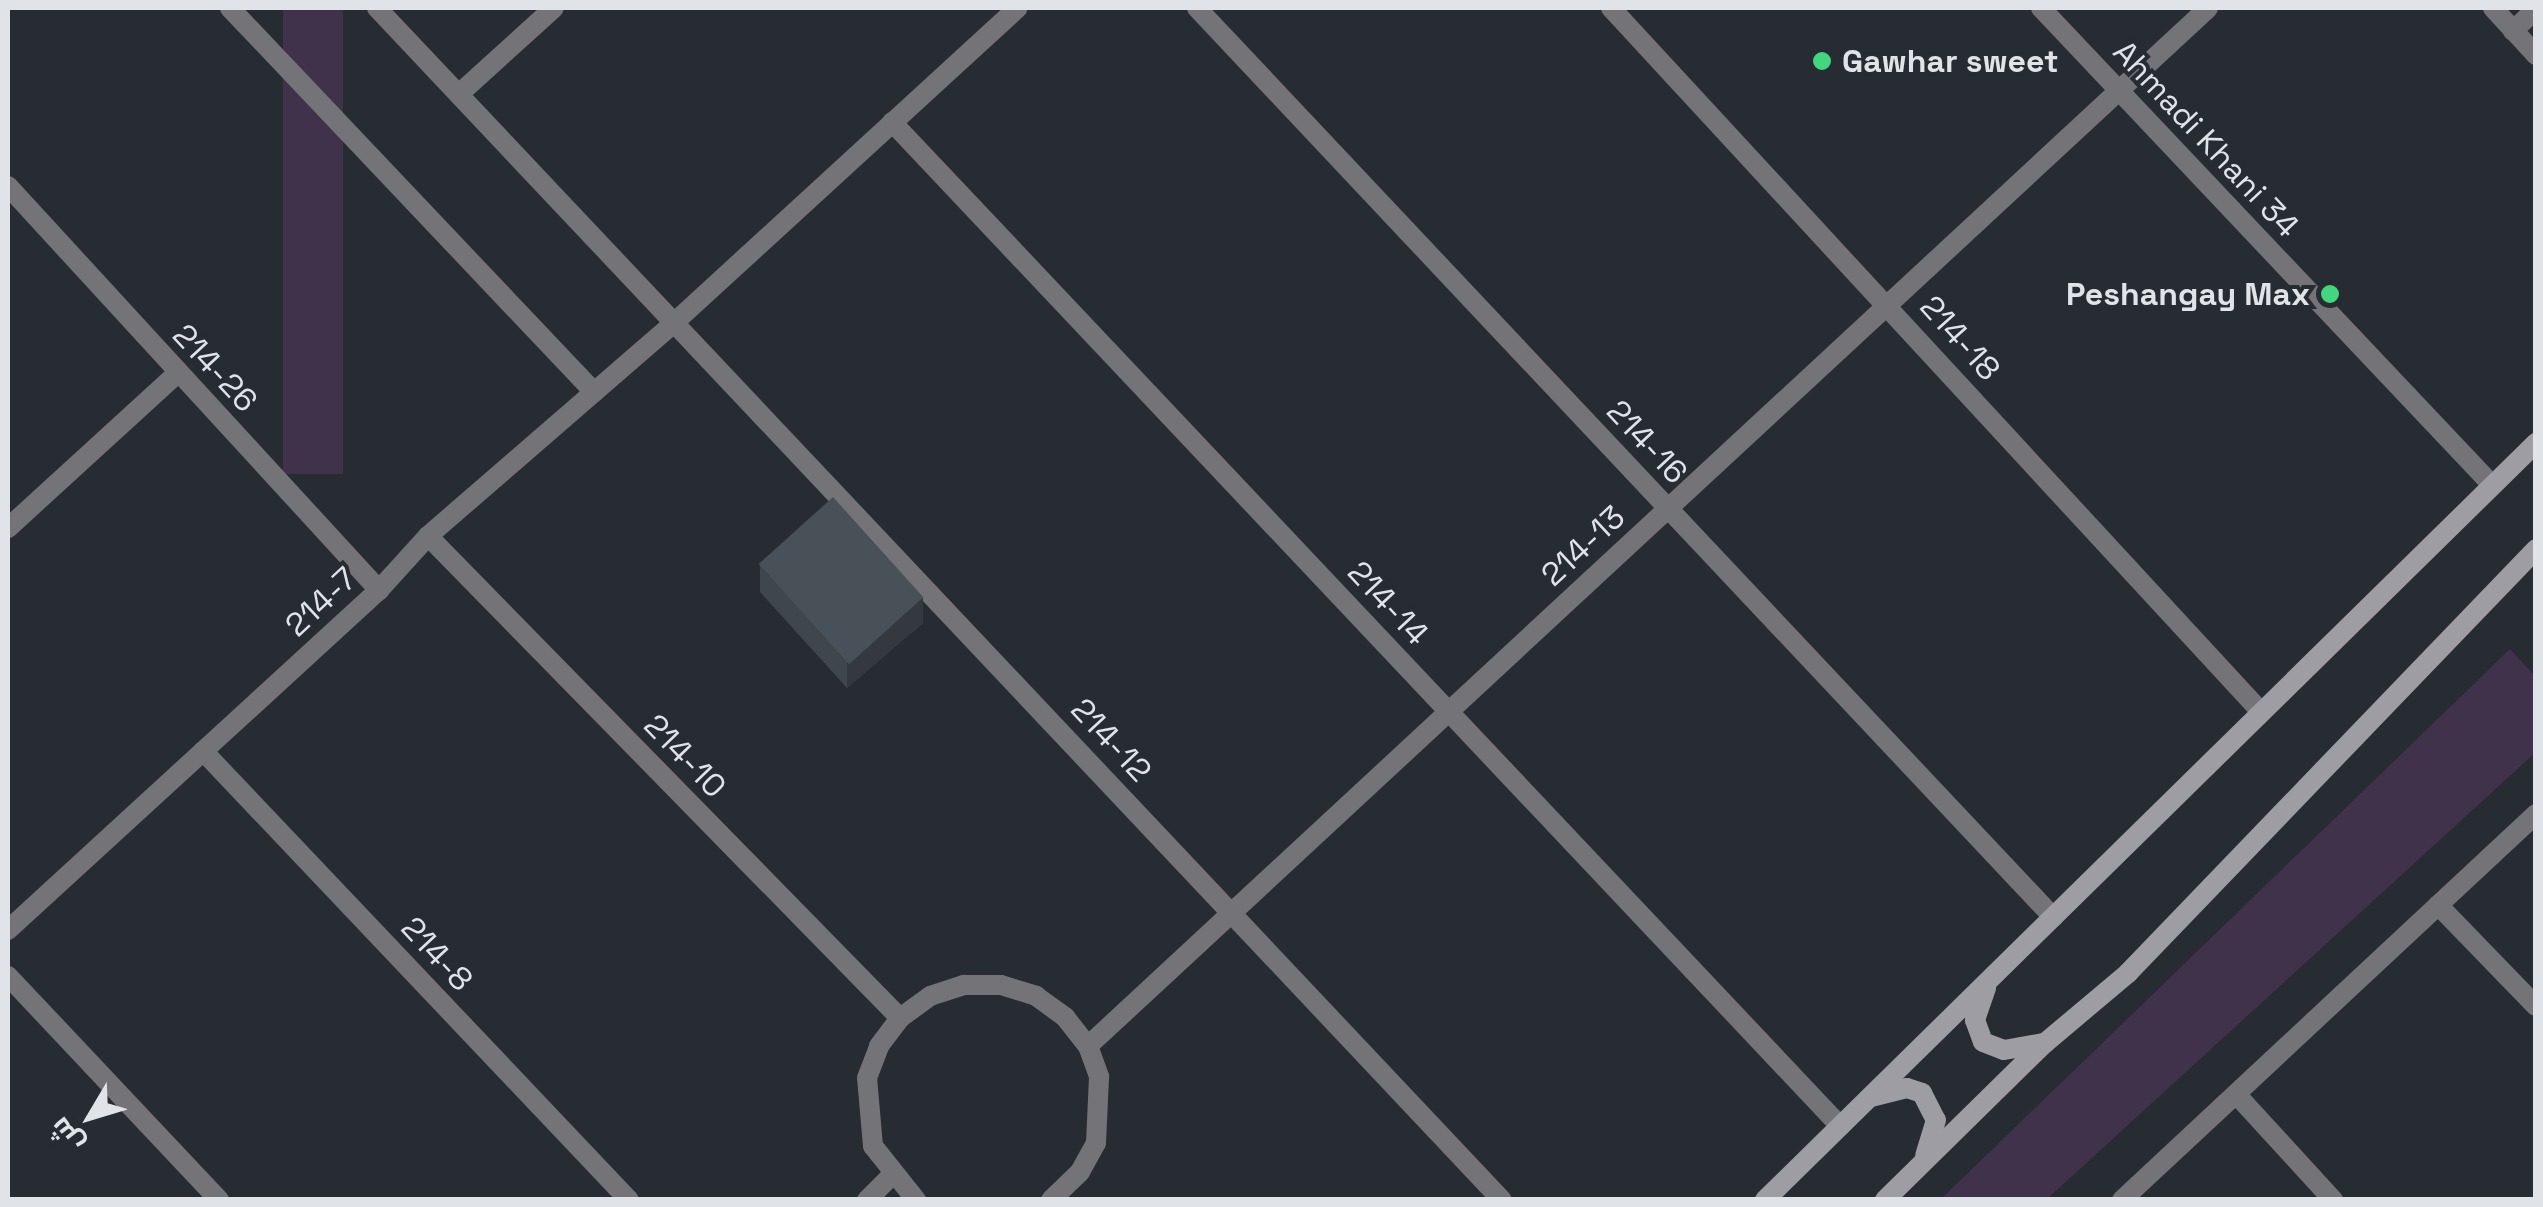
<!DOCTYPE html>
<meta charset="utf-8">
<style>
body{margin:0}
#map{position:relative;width:2543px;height:1207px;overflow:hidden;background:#272b32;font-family:"Space Grotesk",Cairo,sans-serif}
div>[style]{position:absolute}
.green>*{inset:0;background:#41324c;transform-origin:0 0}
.minor>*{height:20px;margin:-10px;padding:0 10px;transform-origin:10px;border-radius:10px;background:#747478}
.tertiary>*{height:20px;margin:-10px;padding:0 10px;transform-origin:10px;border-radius:10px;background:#747478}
.secondary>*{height:20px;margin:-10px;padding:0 10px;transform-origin:10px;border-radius:10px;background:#9e9da4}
.wall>*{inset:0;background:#3f464c}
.shaded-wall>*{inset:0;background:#33393e}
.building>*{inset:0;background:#495158;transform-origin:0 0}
.dots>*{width:28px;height:28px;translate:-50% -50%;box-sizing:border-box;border:5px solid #272b32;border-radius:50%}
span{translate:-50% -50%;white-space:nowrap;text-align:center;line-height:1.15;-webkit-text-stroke:8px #272b32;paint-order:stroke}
.poi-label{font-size:32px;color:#e0e3e8;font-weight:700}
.left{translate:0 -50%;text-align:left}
.right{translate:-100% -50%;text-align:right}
.street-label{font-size:32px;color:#e0e3e8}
.frame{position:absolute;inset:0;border:10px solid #e0e3e8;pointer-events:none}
.north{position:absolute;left:40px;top:1067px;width:100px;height:100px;-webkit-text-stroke:8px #272b32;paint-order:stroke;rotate:232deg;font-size:28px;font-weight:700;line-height:40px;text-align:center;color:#e0e3e8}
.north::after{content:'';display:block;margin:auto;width:35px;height:45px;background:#e0e3e8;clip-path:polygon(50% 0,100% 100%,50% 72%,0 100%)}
</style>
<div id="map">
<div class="green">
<i style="left:283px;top:8px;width:60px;height:466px"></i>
<i style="clip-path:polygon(2510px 649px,2535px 676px,2535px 753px,2047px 1199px,1941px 1199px)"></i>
</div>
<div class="minor">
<i style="left:230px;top:8px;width:529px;rotate:46.53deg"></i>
<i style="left:377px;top:8px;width:1639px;rotate:46.66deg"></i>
<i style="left:1197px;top:8px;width:1249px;rotate:46.72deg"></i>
<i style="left:1611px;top:8px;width:958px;rotate:47.28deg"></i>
<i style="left:2493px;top:8px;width:64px;rotate:47.5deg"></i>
<i style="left:2513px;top:31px;width:32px;rotate:-44deg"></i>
<i style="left:459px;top:94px;width:128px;rotate:-42.2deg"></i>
<i style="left:892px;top:122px;width:1381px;rotate:46.64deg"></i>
<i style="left:8px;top:186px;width:549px;rotate:47.44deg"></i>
<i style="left:8px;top:528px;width:231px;rotate:-42.4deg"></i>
<i style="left:428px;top:536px;width:675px;rotate:45.6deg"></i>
<i style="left:203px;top:751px;width:619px;rotate:46.51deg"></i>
<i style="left:2438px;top:905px;width:141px;rotate:45.9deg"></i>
<i style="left:8px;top:930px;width:503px;rotate:-42.5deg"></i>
<i style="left:379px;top:590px;width:73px;rotate:-47.8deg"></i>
<i style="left:428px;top:536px;width:328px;rotate:-40.9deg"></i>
<i style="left:676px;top:321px;width:463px;rotate:-42.5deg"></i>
<i style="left:8px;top:976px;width:308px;rotate:46.7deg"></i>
<i style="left:1088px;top:1046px;width:1527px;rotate:-42.82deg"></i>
<i style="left:2236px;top:1094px;width:144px;rotate:47.5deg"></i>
<i style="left:867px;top:1200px;width:34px;rotate:-45deg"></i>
<i style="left:916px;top:1200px;width:69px;rotate:-128.5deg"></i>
<i style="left:873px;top:1146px;width:68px;rotate:-95deg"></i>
<i style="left:867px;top:1078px;width:34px;rotate:-69deg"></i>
<i style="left:879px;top:1046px;width:35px;rotate:-53deg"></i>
<i style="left:900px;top:1018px;width:37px;rotate:-36deg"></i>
<i style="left:930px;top:996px;width:36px;rotate:-18deg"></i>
<i style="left:964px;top:985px;width:37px"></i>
<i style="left:1001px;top:985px;width:37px;rotate:17deg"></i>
<i style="left:1036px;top:996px;width:36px;rotate:36deg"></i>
<i style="left:1065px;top:1017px;width:37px;rotate:52deg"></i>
<i style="left:1088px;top:1046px;width:33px;rotate:70deg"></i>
<i style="left:1099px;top:1077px;width:66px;rotate:92.6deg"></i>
<i style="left:1096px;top:1143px;width:33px;rotate:119deg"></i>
<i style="left:1080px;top:1172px;width:40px;rotate:136deg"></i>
<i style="left:2122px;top:1200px;width:566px;rotate:-43deg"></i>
</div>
<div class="tertiary">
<i style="left:2041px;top:8px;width:656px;rotate:46.6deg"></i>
</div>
<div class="secondary">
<i style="left:1986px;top:988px;width:34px;rotate:109deg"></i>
<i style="left:1975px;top:1020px;width:23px;rotate:70deg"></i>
<i style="left:1983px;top:1042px;width:22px;rotate:21deg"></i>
<i style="left:2004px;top:1050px;width:41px;rotate:-9.9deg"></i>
<i style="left:1871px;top:1097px;width:37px;rotate:-14deg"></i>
<i style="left:1907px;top:1088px;width:16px;rotate:18deg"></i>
<i style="left:1922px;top:1093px;width:30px;rotate:63deg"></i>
<i style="left:1936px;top:1120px;width:37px;rotate:107deg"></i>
<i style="left:1765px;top:1200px;width:1081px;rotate:-44.48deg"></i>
<i style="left:1885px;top:1200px;width:224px;rotate:-44.5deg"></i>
<i style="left:2045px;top:1043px;width:109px;rotate:-40.1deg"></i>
<i style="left:2128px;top:973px;width:588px;rotate:-46.1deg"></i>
</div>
<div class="wall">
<i style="clip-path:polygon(760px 565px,923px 623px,847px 688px,760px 592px)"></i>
</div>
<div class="shaded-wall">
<i style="clip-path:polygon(923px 597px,923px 623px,847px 688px,847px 661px)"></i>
</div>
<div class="building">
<i style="left:833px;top:497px;width:135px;height:100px;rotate:48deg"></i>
</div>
<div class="dots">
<i style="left:1822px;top:61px;background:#42d77c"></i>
<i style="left:2330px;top:294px;background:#42d77c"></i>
</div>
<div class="poi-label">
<span class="left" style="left:1842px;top:61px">Gawhar sweet</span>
<span class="right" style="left:2310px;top:294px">Peshangay Max</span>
</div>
<div class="street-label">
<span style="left:2206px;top:139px;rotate:47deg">Ahmadi Khani 34</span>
<span style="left:1960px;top:338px;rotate:48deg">214-18</span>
<span style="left:215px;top:368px;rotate:47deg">214-26</span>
<span style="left:1647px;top:442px;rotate:47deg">214-16</span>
<span style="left:1583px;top:546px;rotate:-43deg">214-13</span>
<span style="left:321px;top:602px;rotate:-43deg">214-7</span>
<span style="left:1388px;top:603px;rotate:47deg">214-14</span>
<span style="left:1111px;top:740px;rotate:47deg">214-12</span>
<span style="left:685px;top:756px;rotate:46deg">214-10</span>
<span style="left:437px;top:954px;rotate:47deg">214-8</span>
</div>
<div class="frame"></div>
<div class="north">ش</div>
</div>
